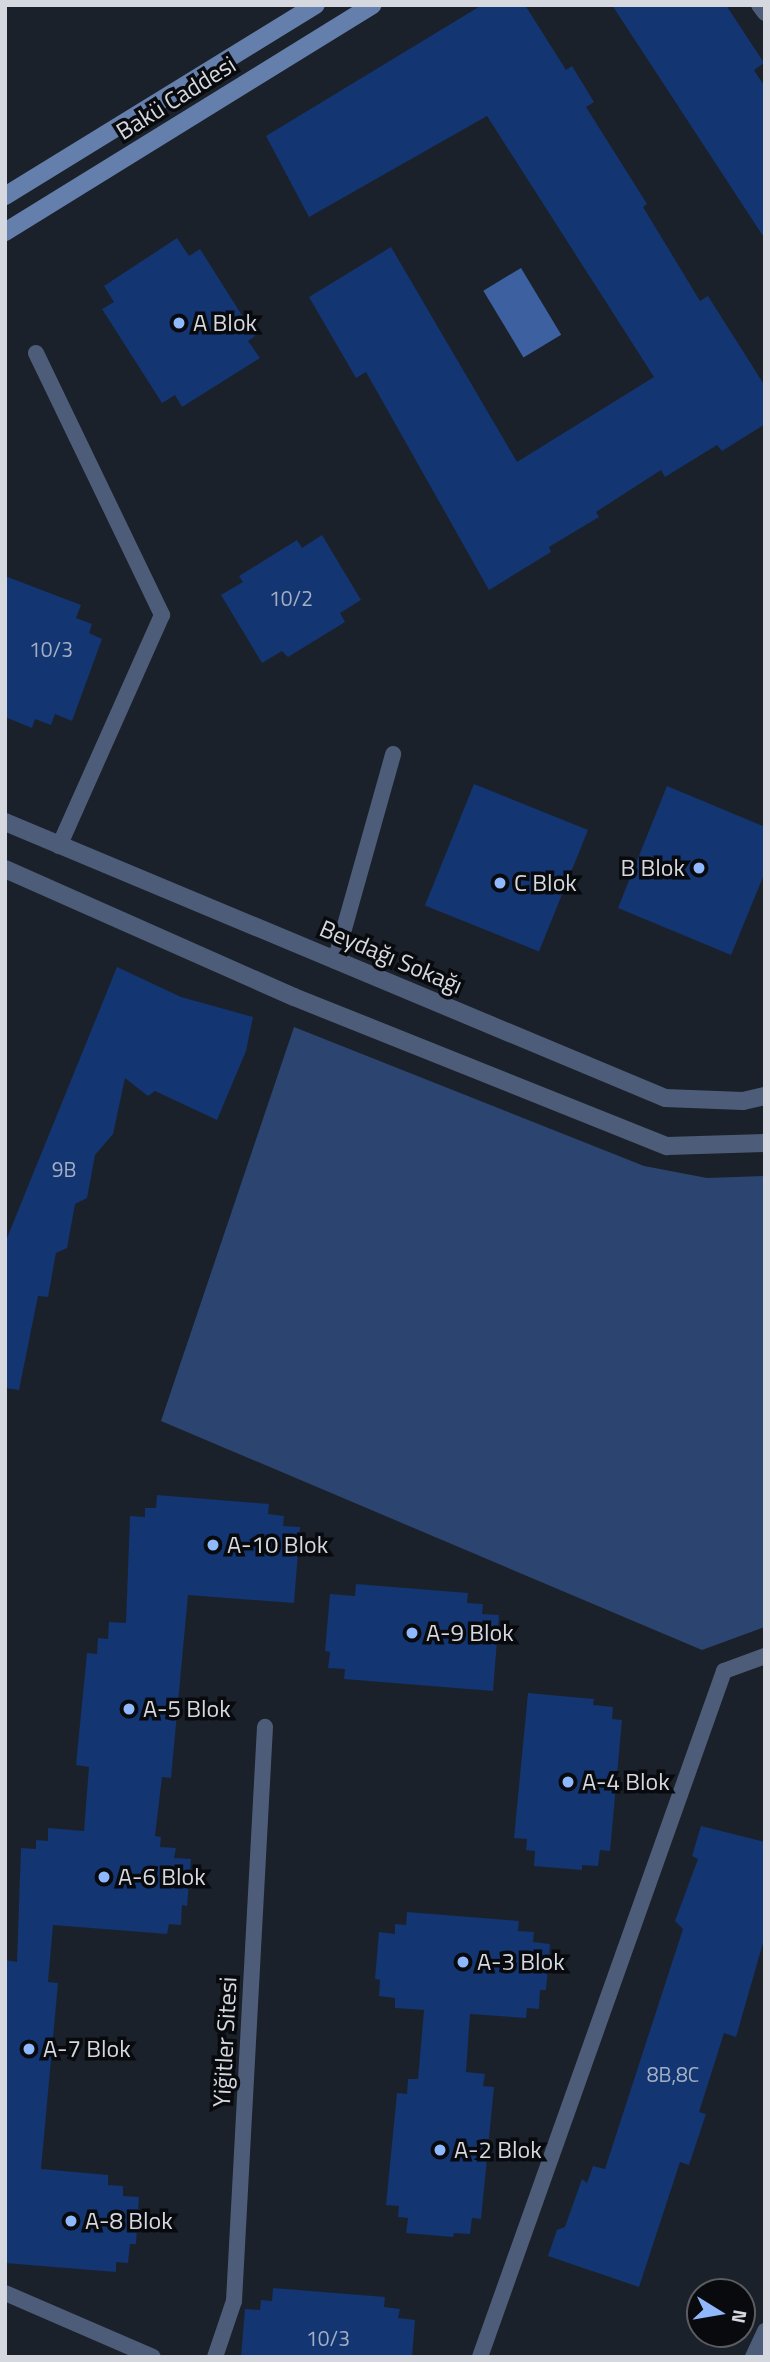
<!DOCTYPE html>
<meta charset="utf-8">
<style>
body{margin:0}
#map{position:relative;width:770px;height:2362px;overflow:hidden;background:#1b212a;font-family:"Titillium Web",sans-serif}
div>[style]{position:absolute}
.green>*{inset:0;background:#2c4470}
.water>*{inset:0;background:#3c60a0;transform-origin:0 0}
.building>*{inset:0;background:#133571;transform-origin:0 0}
.service>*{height:16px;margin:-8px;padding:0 8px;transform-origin:8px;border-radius:8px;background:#4d5d79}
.minor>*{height:18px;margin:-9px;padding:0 9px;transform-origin:9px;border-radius:9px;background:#4d5d79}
.secondary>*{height:18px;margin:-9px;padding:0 9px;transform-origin:9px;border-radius:9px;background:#657fac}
.dots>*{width:19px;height:19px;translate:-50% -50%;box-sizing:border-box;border:4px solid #080a0e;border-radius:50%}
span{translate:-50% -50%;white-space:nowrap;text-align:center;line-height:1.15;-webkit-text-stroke:7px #080a0e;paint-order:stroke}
.number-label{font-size:21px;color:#a4afc3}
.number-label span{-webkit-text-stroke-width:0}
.street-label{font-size:24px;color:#d5d8de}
.poi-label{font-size:24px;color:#d5d8de}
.left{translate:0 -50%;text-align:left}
.right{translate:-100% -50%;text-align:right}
.frame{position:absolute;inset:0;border:7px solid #d5d8de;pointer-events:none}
.north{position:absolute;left:686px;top:2278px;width:70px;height:70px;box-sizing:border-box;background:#080a0e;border:2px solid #5a5c61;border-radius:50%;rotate:101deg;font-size:19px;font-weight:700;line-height:28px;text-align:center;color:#d5d8de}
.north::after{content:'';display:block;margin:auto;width:24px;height:32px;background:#90b8fd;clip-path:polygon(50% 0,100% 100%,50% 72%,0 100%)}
</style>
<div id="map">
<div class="green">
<i style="clip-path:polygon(294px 1027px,644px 1166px,707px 1178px,765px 1176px,765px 1627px,702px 1650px,161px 1421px)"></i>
</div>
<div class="water">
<i style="left:521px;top:268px;width:78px;height:44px;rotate:59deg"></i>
</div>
<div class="building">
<i style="clip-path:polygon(482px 5px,525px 5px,566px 70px,572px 66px,594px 102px,586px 107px,647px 204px,643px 207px,700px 301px,708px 296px,765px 386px,765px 424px,722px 451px,717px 445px,665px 477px,661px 470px,596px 512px,599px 517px,549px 547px,551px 552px,489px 590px,366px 372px,356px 378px,309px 297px,391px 247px,517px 462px,654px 377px,487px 116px,309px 217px,266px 136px)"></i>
<i style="clip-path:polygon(612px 5px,726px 5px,764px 63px,754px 70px,765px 87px,765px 239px)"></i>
<i style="clip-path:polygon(177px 238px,189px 256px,200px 249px,255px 336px,248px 341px,260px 358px,182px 407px,175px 395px,162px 403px,102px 309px,114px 302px,104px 286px)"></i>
<i style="clip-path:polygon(322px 535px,361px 600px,340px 613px,345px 622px,288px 657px,282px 651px,262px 663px,221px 595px,243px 582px,239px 576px,297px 540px,302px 548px)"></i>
<i style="clip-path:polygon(5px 576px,81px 605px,76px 618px,92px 624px,89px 633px,102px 639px,72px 721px,55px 714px,51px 725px,35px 719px,32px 728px,5px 717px)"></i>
<i style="left:474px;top:784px;width:123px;height:131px;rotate:22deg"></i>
<i style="clip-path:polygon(667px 786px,765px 827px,765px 872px,731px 955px,618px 908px)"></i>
<i style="clip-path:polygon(117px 967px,181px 997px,253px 1017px,246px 1051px,217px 1120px,155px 1091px,148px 1096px,125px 1078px,113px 1134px,95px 1155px,87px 1198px,75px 1204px,67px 1248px,56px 1253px,48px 1297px,38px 1296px,19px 1390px,5px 1388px,5px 1243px)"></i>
<i style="clip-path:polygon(157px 1495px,269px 1504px,268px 1514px,284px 1516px,283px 1526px,300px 1527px,294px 1603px,188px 1595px,171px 1778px,162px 1777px,155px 1836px,161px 1837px,160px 1847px,176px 1848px,174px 1858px,191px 1859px,187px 1906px,182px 1905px,181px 1925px,169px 1924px,167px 1934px,53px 1925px,48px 1982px,58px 1983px,41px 2169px,108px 2175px,108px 2185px,123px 2186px,123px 2196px,139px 2197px,136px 2244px,130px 2244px,128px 2263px,116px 2262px,116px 2272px,5px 2263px,5px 1960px,17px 1962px,21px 1848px,36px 1849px,36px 1840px,48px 1841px,48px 1828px,84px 1831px,89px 1767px,76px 1765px,87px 1653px,97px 1654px,98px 1638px,108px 1639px,109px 1622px,126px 1623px,130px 1516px,145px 1517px,145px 1508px,156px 1508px)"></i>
<i style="clip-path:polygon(356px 1584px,468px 1593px,467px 1603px,483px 1604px,482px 1614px,499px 1615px,493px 1691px,344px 1679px,345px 1669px,328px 1668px,330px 1652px,325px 1651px,330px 1594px,355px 1596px)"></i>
<i style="clip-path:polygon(528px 1693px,594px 1699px,593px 1705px,613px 1707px,612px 1719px,622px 1720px,610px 1851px,600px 1850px,598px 1866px,582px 1865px,582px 1870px,534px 1866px,535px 1851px,526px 1850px,527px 1839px,514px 1838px)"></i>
<i style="clip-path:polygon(701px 1826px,765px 1842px,765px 1936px,736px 2037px,724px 2033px,699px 2112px,706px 2114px,689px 2165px,680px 2162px,639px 2287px,548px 2256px,557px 2230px,565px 2227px,582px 2179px,587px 2183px,593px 2166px,605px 2169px,683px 1929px,675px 1921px,698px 1859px,692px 1856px)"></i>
<i style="clip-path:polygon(407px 1912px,519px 1921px,518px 1931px,534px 1932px,533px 1942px,550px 1944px,546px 1990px,540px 1990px,539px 2009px,527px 2008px,526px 2018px,470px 2014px,466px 2072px,485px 2074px,483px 2086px,494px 2087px,481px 2219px,472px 2218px,470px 2234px,454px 2233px,453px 2237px,406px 2233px,408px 2218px,398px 2217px,399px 2206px,386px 2205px,397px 2093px,407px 2094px,408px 2079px,418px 2079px,424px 2010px,395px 2008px,395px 1998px,379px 1996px,380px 1980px,375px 1979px,379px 1932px,395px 1934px,395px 1924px,406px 1925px)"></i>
<i style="clip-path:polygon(273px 2288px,385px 2297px,384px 2307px,400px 2309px,398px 2318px,415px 2320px,412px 2357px,241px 2357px,245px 2309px,260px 2310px,261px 2300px,272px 2301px)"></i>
</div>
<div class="service">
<i style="left:759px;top:5px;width:10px;rotate:53deg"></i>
<i style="left:36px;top:353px;width:291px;rotate:64.3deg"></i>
<i style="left:162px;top:615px;width:253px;rotate:114deg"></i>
<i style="left:335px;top:961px;width:215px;rotate:-74.3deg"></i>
<i style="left:5px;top:2293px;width:161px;rotate:23.4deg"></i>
<i style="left:215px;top:2357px;width:59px;rotate:-71.3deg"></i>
<i style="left:234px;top:2301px;width:575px;rotate:-86.91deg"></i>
<i style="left:480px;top:2357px;width:728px;rotate:-70.42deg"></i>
<i style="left:724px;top:1671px;width:44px;rotate:-20.1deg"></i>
<i style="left:753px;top:2357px;width:29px;rotate:-65deg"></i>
</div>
<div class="minor">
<i style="left:5px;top:822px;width:715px;rotate:22.69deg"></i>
<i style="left:665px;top:1098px;width:78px;rotate:2.2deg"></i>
<i style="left:743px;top:1101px;width:23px;rotate:-13deg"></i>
<i style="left:5px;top:869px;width:316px;rotate:23.9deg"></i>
<i style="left:294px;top:997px;width:402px;rotate:21.8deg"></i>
<i style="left:667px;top:1146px;width:98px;rotate:-1.8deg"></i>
</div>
<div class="secondary">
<i style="left:5px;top:196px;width:365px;rotate:-31.6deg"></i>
<i style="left:5px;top:232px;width:432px;rotate:-31.7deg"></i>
</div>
<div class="dots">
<i style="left:179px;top:323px;background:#90b8fd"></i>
<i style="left:699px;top:868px;background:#90b8fd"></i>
<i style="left:500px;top:883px;background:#90b8fd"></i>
<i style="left:213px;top:1545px;background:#90b8fd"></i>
<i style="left:412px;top:1633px;background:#90b8fd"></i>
<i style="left:129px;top:1709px;background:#90b8fd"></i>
<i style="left:568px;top:1782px;background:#90b8fd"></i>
<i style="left:104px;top:1877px;background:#90b8fd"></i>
<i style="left:463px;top:1962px;background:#90b8fd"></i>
<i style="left:29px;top:2049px;background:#90b8fd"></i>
<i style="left:440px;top:2150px;background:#90b8fd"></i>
<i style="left:71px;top:2221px;background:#90b8fd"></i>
</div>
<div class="number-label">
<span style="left:291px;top:598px">10/2</span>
<span style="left:51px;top:649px">10/3</span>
<span style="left:64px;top:1169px">9B</span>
<span style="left:673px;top:2074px">8B,8C</span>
<span style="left:328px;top:2338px">10/3</span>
</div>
<div class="street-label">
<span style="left:176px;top:98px;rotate:-32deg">Bakü Caddesi</span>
<span style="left:391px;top:957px;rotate:23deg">Beydağı Sokağı</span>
<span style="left:225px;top:2042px;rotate:-87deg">Yiğitler Sitesi</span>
</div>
<div class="poi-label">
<span class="left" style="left:193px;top:323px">A Blok</span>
<span class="right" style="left:685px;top:868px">B Blok</span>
<span class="left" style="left:514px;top:883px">C Blok</span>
<span class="left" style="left:227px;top:1545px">A-10 Blok</span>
<span class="left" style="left:426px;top:1633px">A-9 Blok</span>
<span class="left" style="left:143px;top:1709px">A-5 Blok</span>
<span class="left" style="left:582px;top:1782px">A-4 Blok</span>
<span class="left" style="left:118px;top:1877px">A-6 Blok</span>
<span class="left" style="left:477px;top:1962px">A-3 Blok</span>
<span class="left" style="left:43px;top:2049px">A-7 Blok</span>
<span class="left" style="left:454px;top:2150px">A-2 Blok</span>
<span class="left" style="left:85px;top:2221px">A-8 Blok</span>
</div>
<div class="frame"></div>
<div class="north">N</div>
</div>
